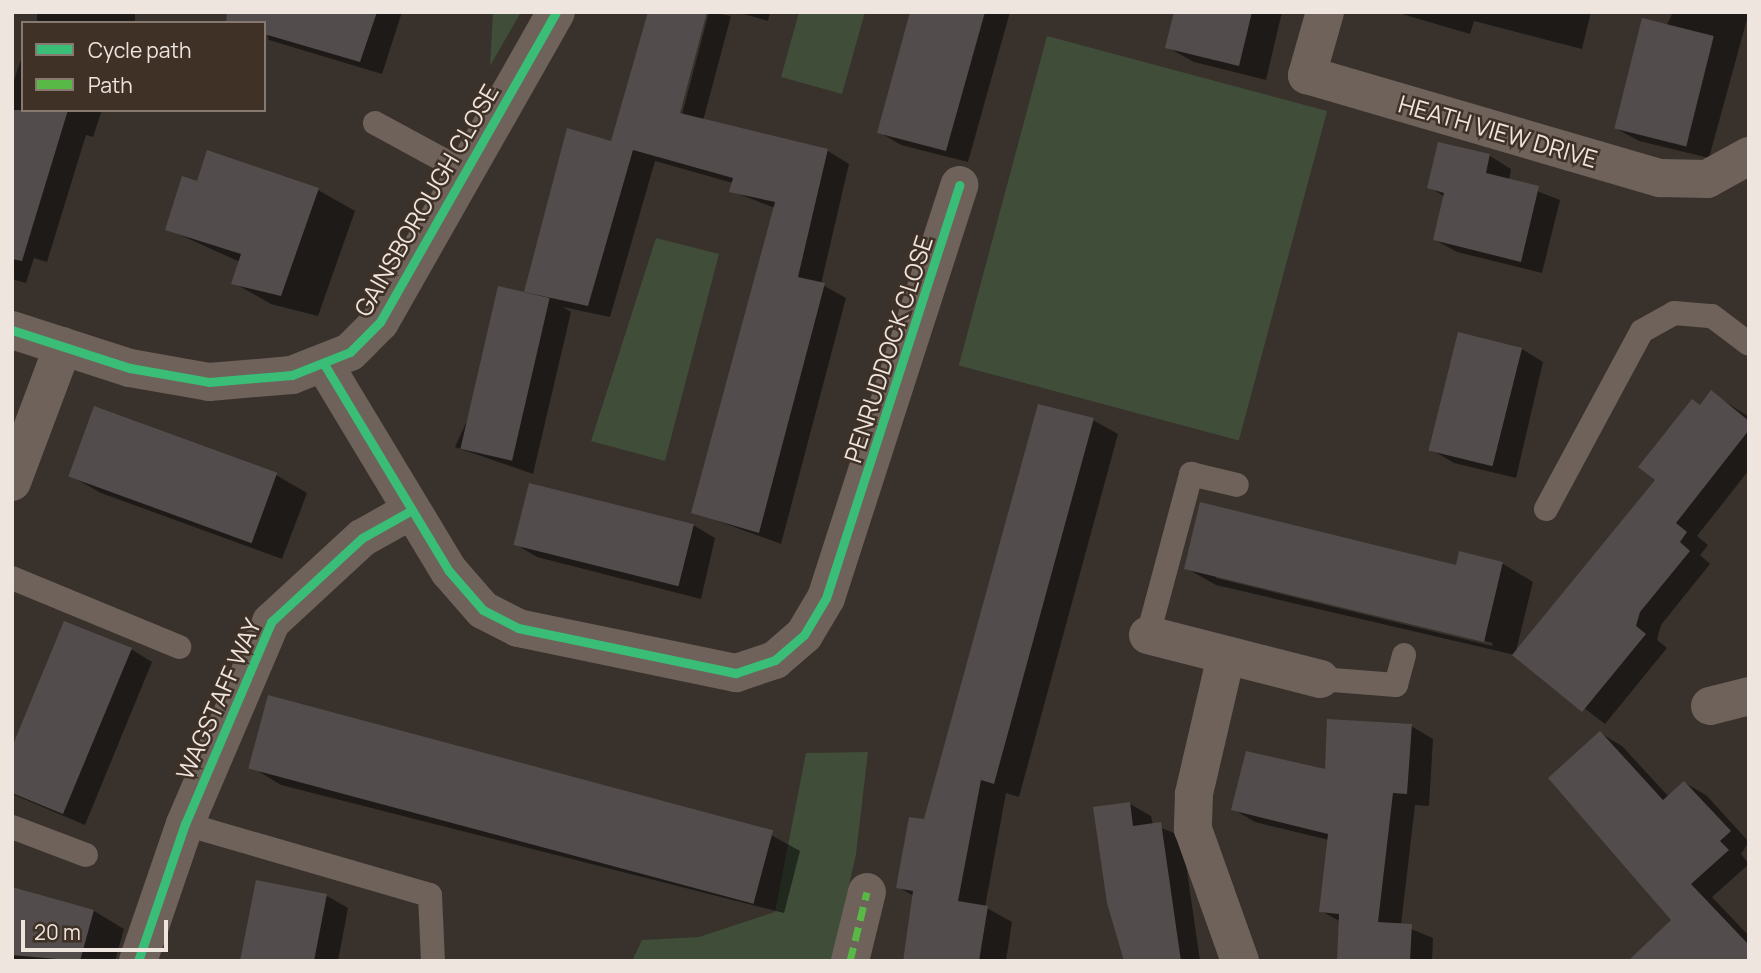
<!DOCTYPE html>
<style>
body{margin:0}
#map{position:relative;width:1761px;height:973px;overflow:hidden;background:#39322c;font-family:Manrope,sans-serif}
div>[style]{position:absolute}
.green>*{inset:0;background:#3f4d39;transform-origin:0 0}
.shadow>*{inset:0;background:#0007;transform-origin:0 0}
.building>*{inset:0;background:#524c4c;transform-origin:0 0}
.lane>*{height:24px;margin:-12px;padding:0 12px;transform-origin:12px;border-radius:12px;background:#6e625a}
.street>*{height:38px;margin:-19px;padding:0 19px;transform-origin:19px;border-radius:19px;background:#6e625a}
.quiet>*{height:7px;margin-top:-3.5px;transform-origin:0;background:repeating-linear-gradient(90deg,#58b947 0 14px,transparent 0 21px)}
.cycleway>*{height:9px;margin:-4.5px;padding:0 4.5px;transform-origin:4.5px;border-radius:4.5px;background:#3abd76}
span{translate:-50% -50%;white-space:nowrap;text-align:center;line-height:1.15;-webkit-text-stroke:5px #3f3126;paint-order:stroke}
.street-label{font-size:24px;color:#eee5df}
.frame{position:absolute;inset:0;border:14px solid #eee5df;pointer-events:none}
.legend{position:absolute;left:21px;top:21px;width:245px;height:91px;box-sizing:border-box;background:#3f3126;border:2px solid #857970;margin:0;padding:9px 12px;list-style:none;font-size:21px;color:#eee5df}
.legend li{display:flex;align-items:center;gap:14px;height:35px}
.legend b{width:35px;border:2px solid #857970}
.scale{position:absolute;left:21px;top:920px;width:147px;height:32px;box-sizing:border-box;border:4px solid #eee5df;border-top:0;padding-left:9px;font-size:21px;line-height:24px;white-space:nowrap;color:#eee5df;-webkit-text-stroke:5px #3f3126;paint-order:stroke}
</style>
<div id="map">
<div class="green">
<i style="clip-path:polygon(493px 12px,521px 12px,490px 66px)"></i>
<i style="clip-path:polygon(799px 12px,865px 12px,842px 94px,781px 77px)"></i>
<i style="left:1047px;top:36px;width:290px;height:341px;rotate:15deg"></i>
<i style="clip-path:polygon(656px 238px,719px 254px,665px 461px,591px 441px)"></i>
<i style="clip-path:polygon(868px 752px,856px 854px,832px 961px,632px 961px,642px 940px,699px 937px,775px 912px,806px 753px)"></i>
</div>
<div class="shadow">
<i style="left:37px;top:12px;width:98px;height:12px"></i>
<i style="clip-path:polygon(252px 12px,402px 12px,382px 74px,269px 40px,264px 23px)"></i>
<i style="clip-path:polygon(709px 12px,731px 16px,703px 121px,828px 151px,849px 164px,821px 284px,846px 298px,781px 544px,693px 512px,775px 208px,731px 191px,733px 183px,655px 161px,610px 317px,563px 307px,571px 312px,533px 474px,455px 447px,525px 294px,568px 130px,612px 144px,680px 122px)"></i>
<i style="clip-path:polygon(737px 12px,770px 12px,768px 21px)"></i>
<i style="clip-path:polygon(912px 12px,1010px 12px,968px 162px,901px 145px,879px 132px)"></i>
<i style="clip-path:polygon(1176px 12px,1282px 12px,1266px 80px,1194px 62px,1167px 47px)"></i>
<i style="clip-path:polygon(1395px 12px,1591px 12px,1582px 49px,1474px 21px,1470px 34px)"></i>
<i style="clip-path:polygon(1673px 12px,1749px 12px,1709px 158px,1639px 141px,1617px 129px)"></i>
<i style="clip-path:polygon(23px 54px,23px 110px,102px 110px,93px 137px,86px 135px,47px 262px,34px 258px,26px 283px,12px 279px,12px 86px)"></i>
<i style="clip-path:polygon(1439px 144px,1490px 156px,1511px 169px,1509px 180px,1560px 200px,1542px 273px,1457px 252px,1435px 240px,1445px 197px,1429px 187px)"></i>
<i style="clip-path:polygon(199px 183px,318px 190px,355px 211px,318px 316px,271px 304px,234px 283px,240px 262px,167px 229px)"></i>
<i style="clip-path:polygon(1522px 349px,1543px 362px,1516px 478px,1454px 463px,1432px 450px)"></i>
<i style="clip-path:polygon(evenodd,1712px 393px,1749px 417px,1749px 470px,1697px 536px,1708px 545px,1700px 555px,1710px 564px,1661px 625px,1657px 640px,1667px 648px,1605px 724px,1515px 655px,1216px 585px,1186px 568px,1457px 567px,1460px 554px,1503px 564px,1533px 582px,1515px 655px,1657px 480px,1712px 393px,1216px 575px,1493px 643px,1492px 646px,1216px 578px,1216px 575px)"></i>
<i style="clip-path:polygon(95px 408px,276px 475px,307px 493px,282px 559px,101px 493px,71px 476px)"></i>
<i style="clip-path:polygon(1093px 420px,1118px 434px,1019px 797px,1006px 793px,985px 907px,1012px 922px,1006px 961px,903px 961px,914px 896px,898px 887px)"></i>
<i style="clip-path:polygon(693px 525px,715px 538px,701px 599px,537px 557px,515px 544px)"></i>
<i style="clip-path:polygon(131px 649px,152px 662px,85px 825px,12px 794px,12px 752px)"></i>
<i style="clip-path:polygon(1411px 726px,1433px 739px,1429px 806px,1415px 805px,1401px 925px,1433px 938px,1432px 961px,1339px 961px,1341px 922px,1321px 911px,1329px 840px,1255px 822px,1233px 809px,1326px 771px)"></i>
<i style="clip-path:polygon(1600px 733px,1622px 746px,1669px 797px,1685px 783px,1706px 795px,1749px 842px,1741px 854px,1749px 864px,1712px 897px,1749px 936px,1749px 961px,1674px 920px)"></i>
<i style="clip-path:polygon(253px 768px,771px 835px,800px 851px,784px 913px,281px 785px)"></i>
<i style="clip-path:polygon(1130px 804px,1151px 816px,1153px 825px,1182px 836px,1200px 961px,1125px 961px)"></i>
<i style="clip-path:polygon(12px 889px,94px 911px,124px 929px,115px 961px,12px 961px)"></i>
<i style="clip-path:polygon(327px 896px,348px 908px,338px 961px,242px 961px)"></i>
</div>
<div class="building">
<i style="clip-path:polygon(227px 12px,377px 12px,360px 62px,264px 34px,264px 23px,226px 23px)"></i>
<i style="clip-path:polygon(648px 12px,707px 12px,680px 113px,828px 149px,798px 277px,825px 283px,759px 533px,691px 513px,775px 202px,729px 192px,733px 178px,633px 150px,588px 306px,524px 292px,567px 128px,611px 141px)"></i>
<i style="clip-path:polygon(910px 12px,985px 12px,946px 151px,877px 133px)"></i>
<i style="clip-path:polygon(1174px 12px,1252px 12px,1239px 66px,1165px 48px)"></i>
<i style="left:1642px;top:18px;width:74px;height:114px;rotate:14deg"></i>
<i style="clip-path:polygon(12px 110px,68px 110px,22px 261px,12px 259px)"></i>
<i style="clip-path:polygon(1438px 142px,1490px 154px,1486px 173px,1539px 186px,1521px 262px,1433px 240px,1444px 193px,1427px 188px)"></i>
<i style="clip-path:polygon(207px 150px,319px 188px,281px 296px,231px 284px,241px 254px,165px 230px,182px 176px,197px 181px)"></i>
<i style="left:498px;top:286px;width:53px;height:167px;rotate:13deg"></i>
<i style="left:1458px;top:332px;width:66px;height:122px;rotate:14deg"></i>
<i style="clip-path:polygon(1711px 390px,1749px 421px,1749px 430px,1676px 523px,1687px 532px,1680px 542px,1690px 551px,1640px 612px,1636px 626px,1646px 634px,1582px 712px,1512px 655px,1655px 480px,1638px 467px,1692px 399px,1700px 405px)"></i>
<i style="clip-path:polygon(1038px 404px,1094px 418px,994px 784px,981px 780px,958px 901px,988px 906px,979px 961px,903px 961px,913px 891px,896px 888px,909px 817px,924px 819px)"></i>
<i style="left:94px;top:406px;width:195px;height:75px;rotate:20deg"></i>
<i style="left:529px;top:483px;width:170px;height:64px;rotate:14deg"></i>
<i style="clip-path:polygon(1200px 502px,1456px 565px,1459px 551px,1503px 562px,1484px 642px,1184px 569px)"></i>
<i style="clip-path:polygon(64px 621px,132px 648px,63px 814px,12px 793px,12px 747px)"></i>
<i style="left:268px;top:695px;width:523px;height:76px;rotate:15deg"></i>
<i style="clip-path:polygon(1327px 719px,1412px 724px,1407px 794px,1393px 793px,1378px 922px,1412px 924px,1410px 961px,1337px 961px,1339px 914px,1319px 912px,1328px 834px,1231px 810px,1246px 751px,1325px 769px)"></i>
<i style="clip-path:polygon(1600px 731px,1663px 800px,1684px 781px,1731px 831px,1720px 841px,1729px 850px,1691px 884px,1749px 945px,1749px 961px,1628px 961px,1671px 920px,1548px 778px)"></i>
<i style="clip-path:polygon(1130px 802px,1133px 826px,1161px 822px,1181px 961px,1124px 961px,1107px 903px,1093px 807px)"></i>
<i style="clip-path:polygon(256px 880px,327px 894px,314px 961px,240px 961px)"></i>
<i style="clip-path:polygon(12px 887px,94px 910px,80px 961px,12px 955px)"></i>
</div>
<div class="lane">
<i style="left:375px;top:123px;width:105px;rotate:28.5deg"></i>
<i style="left:1546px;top:509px;width:202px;rotate:-61.7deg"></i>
<i style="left:1642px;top:331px;width:37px;rotate:-29deg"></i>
<i style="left:1674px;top:313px;width:38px;rotate:5deg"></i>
<i style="left:1712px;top:316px;width:46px;rotate:37.1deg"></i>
<i style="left:12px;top:578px;width:181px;rotate:22.4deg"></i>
<i style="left:1148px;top:635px;width:167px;rotate:-75deg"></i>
<i style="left:1191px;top:474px;width:47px;rotate:13.4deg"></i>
<i style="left:1320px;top:679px;width:76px;rotate:4.5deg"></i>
<i style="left:1396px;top:685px;width:31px;rotate:-75deg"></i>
<i style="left:185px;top:824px;width:255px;rotate:16.2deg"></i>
<i style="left:430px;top:895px;width:66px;rotate:87.4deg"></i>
<i style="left:12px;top:827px;width:79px;rotate:20.7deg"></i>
</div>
<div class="street">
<i style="left:1325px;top:12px;width:66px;rotate:105.9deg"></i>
<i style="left:1307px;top:75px;width:368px;rotate:16.3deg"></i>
<i style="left:1660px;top:178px;width:47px;rotate:1.2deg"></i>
<i style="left:1707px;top:179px;width:48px;rotate:-28.7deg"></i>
<i style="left:12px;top:330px;width:124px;rotate:17.9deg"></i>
<i style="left:130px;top:368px;width:80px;rotate:10deg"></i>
<i style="left:209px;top:382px;width:83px;rotate:-4.8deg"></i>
<i style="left:292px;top:375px;width:62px;rotate:-21.6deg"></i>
<i style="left:350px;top:352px;width:42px;rotate:-45deg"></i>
<i style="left:380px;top:322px;width:356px;rotate:-60.4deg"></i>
<i style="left:324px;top:364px;width:242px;rotate:58.9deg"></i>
<i style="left:449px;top:571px;width:52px;rotate:48.9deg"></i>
<i style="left:483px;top:610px;width:39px;rotate:27deg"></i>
<i style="left:518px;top:628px;width:223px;rotate:11.7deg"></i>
<i style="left:736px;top:673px;width:41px;rotate:-18.4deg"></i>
<i style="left:775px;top:660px;width:38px;rotate:-41deg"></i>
<i style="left:804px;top:635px;width:43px;rotate:-59.3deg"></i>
<i style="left:826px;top:598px;width:434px;rotate:-72.1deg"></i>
<i style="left:12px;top:482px;width:145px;rotate:-69.4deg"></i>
<i style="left:1148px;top:635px;width:178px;rotate:14.3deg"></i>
<i style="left:1226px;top:656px;width:142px;rotate:103.1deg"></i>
<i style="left:1194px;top:794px;width:35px;rotate:92deg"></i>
<i style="left:1193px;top:829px;width:140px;rotate:70.4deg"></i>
<i style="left:1710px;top:706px;width:40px;rotate:-14.4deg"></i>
<i style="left:138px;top:961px;width:145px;rotate:-71.1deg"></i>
<i style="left:185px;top:824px;width:220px;rotate:-66.9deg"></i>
<i style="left:271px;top:622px;width:124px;rotate:-42.7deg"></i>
<i style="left:362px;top:538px;width:57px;rotate:-29.2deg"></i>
<i style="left:850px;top:961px;width:71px;rotate:-76.2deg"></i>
</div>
<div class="quiet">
<i style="left:850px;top:961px;width:71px;rotate:-76.2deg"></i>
</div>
<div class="cycleway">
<i style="left:12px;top:330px;width:124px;rotate:17.9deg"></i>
<i style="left:130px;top:368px;width:80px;rotate:10deg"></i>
<i style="left:209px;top:382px;width:83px;rotate:-4.8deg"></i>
<i style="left:292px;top:375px;width:62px;rotate:-21.6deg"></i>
<i style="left:350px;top:352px;width:42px;rotate:-45deg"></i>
<i style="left:380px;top:322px;width:356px;rotate:-60.4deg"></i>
<i style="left:324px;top:364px;width:242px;rotate:58.9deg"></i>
<i style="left:449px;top:571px;width:52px;rotate:48.9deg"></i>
<i style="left:483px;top:610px;width:39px;rotate:27deg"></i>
<i style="left:518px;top:628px;width:223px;rotate:11.7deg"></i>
<i style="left:736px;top:673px;width:41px;rotate:-18.4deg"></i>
<i style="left:775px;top:660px;width:38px;rotate:-41deg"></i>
<i style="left:804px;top:635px;width:43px;rotate:-59.3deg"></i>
<i style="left:826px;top:598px;width:434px;rotate:-72.1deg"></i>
<i style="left:138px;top:961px;width:145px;rotate:-71.1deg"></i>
<i style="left:185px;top:824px;width:220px;rotate:-66.9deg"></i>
<i style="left:271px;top:622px;width:124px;rotate:-42.7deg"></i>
<i style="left:362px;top:538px;width:57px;rotate:-29.2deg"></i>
</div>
<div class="street-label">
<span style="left:1498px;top:131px;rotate:16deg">HEATH VIEW DRIVE</span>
<span style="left:426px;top:200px;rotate:-60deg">GAINSBOROUGH CLOSE</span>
<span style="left:888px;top:349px;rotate:-72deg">PENRUDDOCK CLOSE</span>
<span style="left:218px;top:699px;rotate:-66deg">WAGSTAFF WAY</span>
</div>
<div class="frame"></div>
<ul class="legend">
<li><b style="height:9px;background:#3abd76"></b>Cycle path</li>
<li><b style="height:9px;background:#58b947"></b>Path</li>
</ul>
<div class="scale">20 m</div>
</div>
